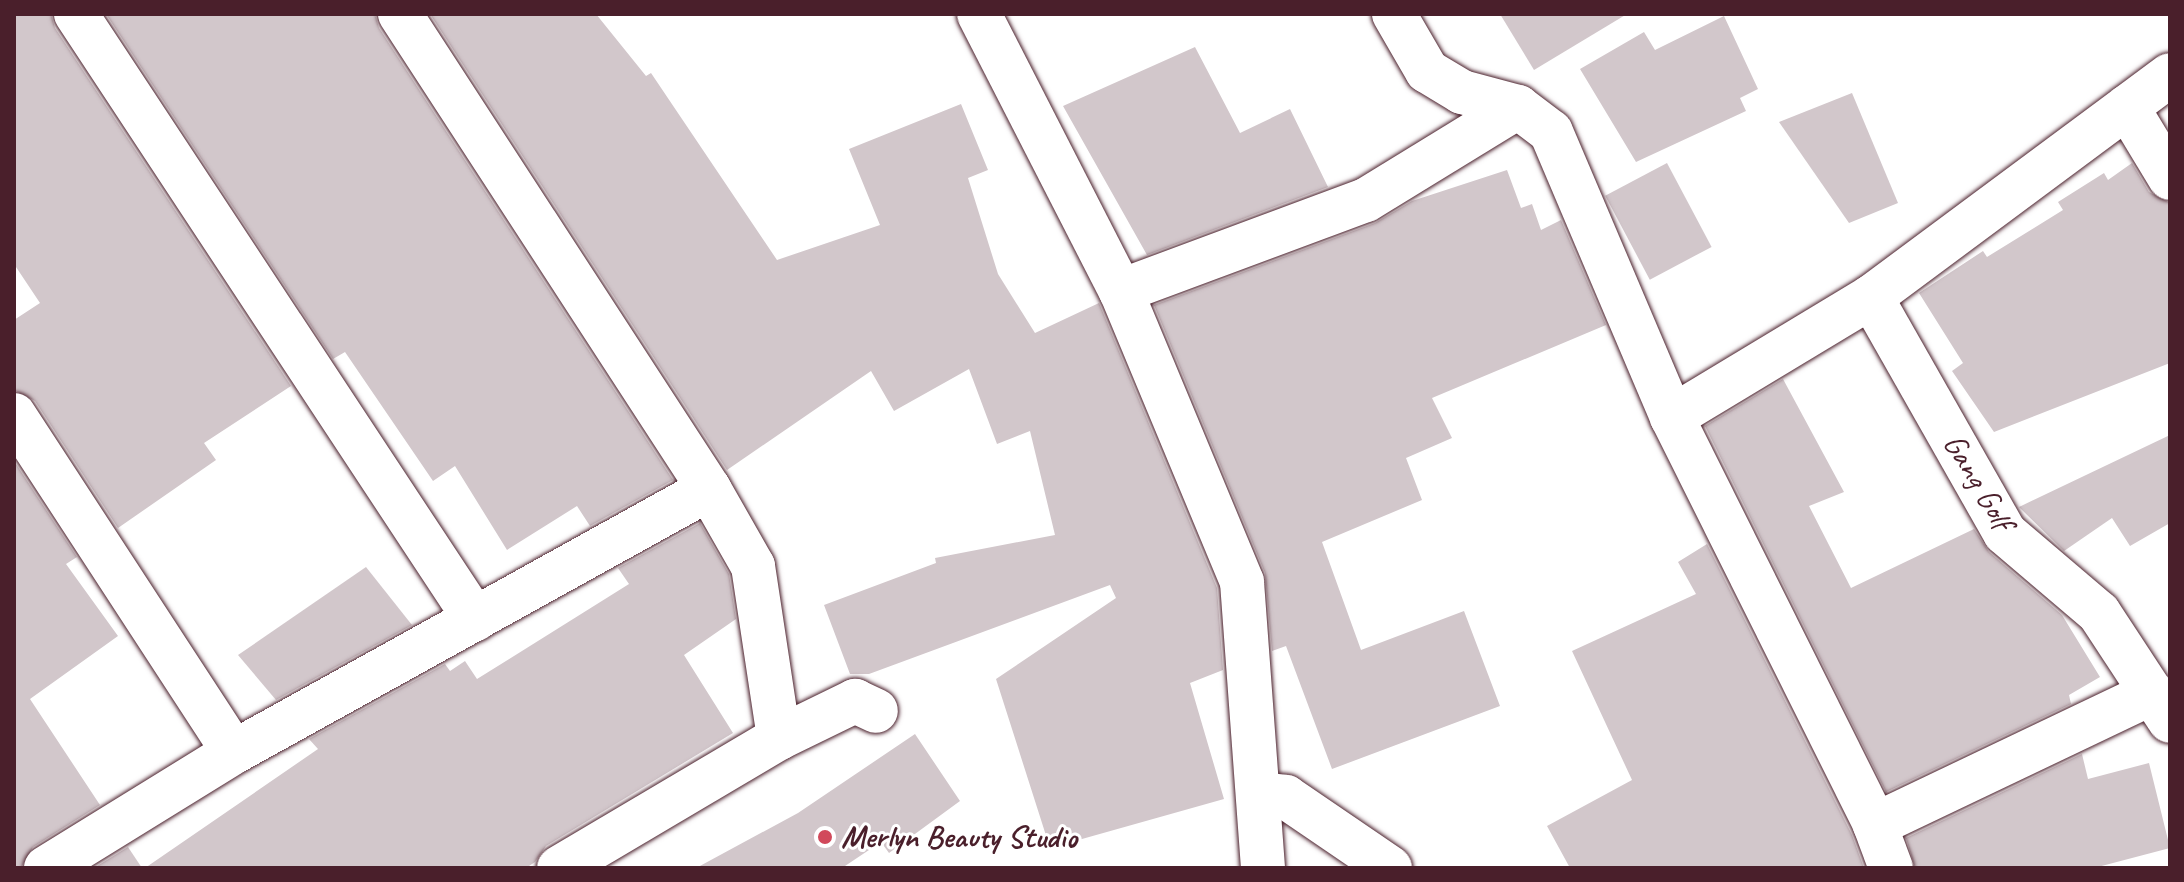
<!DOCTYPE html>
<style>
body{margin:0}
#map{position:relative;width:2184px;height:882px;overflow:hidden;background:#fff;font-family:Caveat,sans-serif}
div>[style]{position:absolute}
.building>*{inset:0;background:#d2c7cb;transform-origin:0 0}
.roads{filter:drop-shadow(0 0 2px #4a1f2b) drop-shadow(0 0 2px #4a1f2b)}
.street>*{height:44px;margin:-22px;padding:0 22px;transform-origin:22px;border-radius:22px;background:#fff}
.dots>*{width:22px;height:22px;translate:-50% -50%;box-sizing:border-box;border:4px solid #fff;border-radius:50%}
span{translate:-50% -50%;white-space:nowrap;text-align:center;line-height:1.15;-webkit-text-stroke:6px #fff;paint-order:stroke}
.street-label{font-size:32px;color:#4a1f2b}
.poi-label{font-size:32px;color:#4a1f2b;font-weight:700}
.left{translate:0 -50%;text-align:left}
.frame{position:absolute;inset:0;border:16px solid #4a1f2b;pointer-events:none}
</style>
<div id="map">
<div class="building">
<i style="clip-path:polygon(14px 14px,51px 14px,55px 28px,291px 386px,204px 443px,216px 460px,118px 528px,35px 401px,14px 390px,14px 320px,40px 303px,14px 264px)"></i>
<i style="clip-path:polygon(106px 14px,375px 14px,379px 28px,673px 480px,590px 526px,577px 506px,507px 550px,455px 466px,433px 481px,345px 352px,333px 359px)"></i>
<i style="clip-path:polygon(430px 14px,596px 14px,646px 76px,651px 73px,777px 260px,880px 225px,849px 149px,961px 104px,988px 170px,968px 178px,998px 274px,1035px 333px,1099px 303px,1217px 588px,1223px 670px,1190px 683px,1224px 799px,1050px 848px,996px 679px,1116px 598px,1110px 585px,869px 674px,850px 674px,824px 605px,936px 563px,935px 558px,1055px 535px,1030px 431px,997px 444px,969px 369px,894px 411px,871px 371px,727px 470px)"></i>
<i style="clip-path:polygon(1500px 14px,1627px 14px,1534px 70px)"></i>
<i style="clip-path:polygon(1724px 16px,1758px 89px,1740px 98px,1746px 111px,1636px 162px,1580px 69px,1644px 32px,1655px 50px)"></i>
<i style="clip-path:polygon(1195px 47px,1240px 133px,1290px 109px,1328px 187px,1147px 255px,1063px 106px)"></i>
<i style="clip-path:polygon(1852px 93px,1898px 203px,1849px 223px,1779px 122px)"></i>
<i style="left:1667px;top:163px;width:95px;height:70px;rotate:62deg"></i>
<i style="clip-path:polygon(2132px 163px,2149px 192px,2170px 203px,2170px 363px,1994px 432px,1952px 371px,1963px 363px,1919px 293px,1983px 251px,1987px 257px,2063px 210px,2058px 202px,2104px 173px,2108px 180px)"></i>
<i style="clip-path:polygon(1507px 170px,1521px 208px,1532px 204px,1541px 230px,1561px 220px,1606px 325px,1432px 398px,1452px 438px,1406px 458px,1422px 500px,1322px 542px,1361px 650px,1464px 611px,1500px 706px,1332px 769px,1286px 646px,1272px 651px,1265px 573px,1154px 305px,1375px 223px,1412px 201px)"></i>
<i style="clip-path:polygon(1783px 379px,1844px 492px,1809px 506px,1851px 588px,1974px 529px,1989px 552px,2062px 615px,2100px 677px,2069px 695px,2071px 704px,1886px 792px,1705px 426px)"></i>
<i style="clip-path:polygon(2170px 435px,2170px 523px,2130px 546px,2112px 518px,2064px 551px,2019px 507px)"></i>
<i style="clip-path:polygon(14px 461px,77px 557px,66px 564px,118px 636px,30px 699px,100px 805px,33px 847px,21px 868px,14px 868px)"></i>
<i style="clip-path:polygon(700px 523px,729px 574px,736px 619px,684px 655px,733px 733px,546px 846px,535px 862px,526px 868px,145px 868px,318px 749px,309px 739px,445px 664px,450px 671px,465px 661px,477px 679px,629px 584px,618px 568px)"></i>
<i style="clip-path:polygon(1707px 544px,1852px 835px,1864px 868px,1570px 868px,1547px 826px,1632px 780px,1572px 651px,1696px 594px,1678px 562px)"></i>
<i style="clip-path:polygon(366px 567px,412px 625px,276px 700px,238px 655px)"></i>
<i style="clip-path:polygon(915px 734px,960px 801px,889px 853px,881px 842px,842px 868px,698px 867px,798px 813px)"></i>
<i style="clip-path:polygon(2082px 754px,2088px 779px,2149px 763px,2170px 848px,2094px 868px,1915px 868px,1906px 838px)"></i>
<i style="clip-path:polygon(128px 847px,142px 868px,94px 868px)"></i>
</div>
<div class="roads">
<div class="street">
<i style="left:76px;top:14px;width:725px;rotate:56.59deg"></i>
<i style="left:400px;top:14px;width:567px;rotate:56.95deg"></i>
<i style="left:709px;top:489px;width:89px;rotate:60.3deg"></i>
<i style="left:753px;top:566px;width:174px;rotate:81.4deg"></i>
<i style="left:979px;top:14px;width:311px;rotate:62.9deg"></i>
<i style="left:1121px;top:291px;width:315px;rotate:67.4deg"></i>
<i style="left:1242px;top:582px;width:287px;rotate:85.8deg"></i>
<i style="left:1394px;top:14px;width:66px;rotate:59.9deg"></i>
<i style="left:1427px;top:71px;width:41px;rotate:31deg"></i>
<i style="left:1462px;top:92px;width:58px;rotate:15deg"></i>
<i style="left:1518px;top:107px;width:41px;rotate:37.1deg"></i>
<i style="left:1551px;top:132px;width:310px;rotate:67deg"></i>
<i style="left:1672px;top:417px;width:456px;rotate:63.5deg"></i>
<i style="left:1875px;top:825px;width:46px;rotate:69.6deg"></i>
<i style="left:2127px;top:107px;width:83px;rotate:58.8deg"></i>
<i style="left:1121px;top:291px;width:261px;rotate:-20.4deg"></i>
<i style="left:1366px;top:200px;width:178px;rotate:-31.5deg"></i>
<i style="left:1871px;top:297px;width:271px;rotate:60.4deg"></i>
<i style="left:2005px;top:533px;width:123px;rotate:40.4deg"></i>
<i style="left:2099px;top:613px;width:129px;rotate:56.7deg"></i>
<i style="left:14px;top:415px;width:402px;rotate:56.9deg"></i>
<i style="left:1672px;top:417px;width:232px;rotate:-31.1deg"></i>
<i style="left:1871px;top:297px;width:372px;rotate:-36.6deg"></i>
<i style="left:1258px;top:794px;width:28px;rotate:6deg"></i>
<i style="left:1286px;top:797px;width:126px;rotate:34.3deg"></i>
<i style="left:1875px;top:825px;width:307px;rotate:-25.5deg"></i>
<i style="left:46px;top:868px;width:221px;rotate:-31.7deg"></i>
<i style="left:234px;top:752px;width:543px;rotate:-28.97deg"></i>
<i style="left:559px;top:868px;width:256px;rotate:-30.6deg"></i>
<i style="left:779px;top:738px;width:85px;rotate:-26deg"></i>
<i style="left:855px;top:701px;width:23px;rotate:25deg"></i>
</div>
</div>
<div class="dots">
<i style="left:825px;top:837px;background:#d1495b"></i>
</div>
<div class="street-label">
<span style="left:1978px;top:482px;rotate:59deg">Gang Golf</span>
</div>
<div class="poi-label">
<span class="left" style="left:841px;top:837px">Merlyn Beauty Studio</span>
</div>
<div class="frame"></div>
</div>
